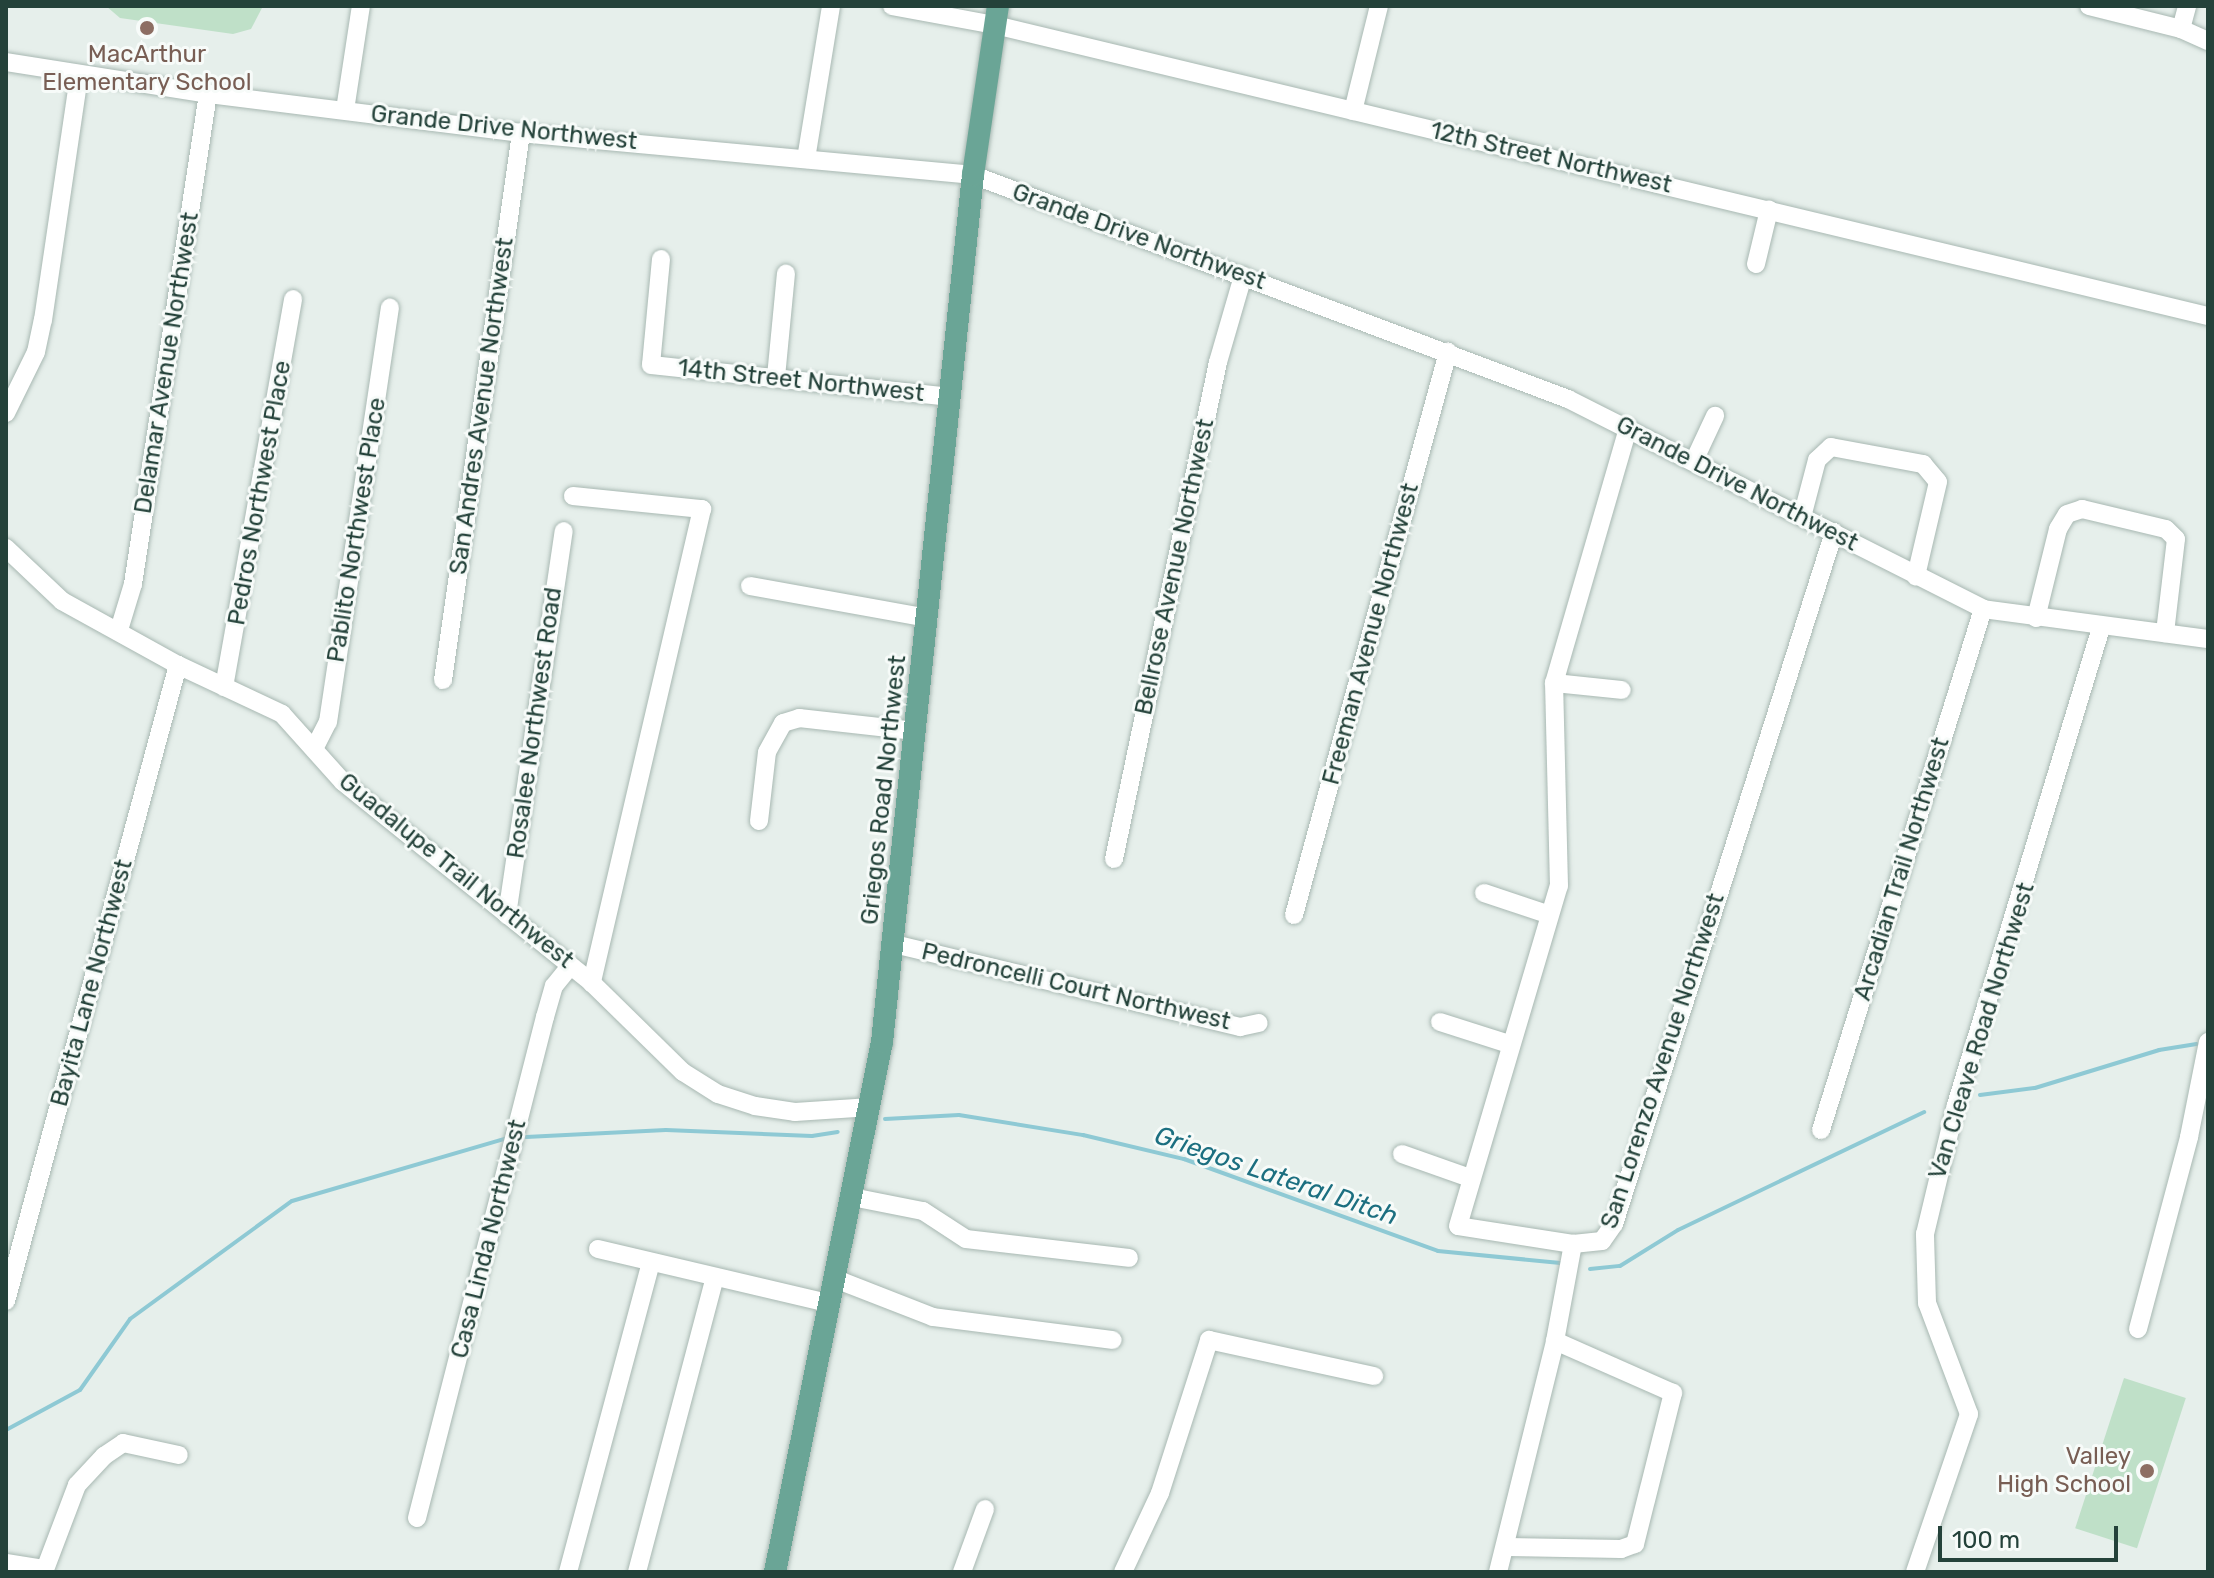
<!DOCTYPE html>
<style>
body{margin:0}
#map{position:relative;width:2214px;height:1578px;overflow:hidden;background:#e6efeb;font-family:Rubik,sans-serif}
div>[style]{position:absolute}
.green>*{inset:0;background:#bfe0c8;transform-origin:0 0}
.stream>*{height:4px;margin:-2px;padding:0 2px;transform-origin:2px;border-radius:2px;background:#8ec9d4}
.roads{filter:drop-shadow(0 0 2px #a8b8b2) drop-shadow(0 0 2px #a8b8b2)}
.minor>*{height:18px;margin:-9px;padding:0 9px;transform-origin:9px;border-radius:9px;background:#fff}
.major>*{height:22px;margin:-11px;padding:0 11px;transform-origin:11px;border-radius:11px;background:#6aa596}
.dots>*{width:22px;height:22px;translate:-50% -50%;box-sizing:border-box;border:4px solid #f7fbf9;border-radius:50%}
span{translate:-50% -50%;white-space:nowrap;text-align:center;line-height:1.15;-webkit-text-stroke:6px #f7fbf9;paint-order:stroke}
.education-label{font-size:24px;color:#785e54}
.right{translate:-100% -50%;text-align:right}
.street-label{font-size:24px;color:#24423a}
.water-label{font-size:26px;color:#1c6f80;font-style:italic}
.frame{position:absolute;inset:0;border:8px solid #24423a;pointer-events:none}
.scale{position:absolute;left:1938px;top:1526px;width:180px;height:36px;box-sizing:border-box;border:4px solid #24423a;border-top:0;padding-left:10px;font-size:24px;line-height:28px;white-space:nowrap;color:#24423a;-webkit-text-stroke:6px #f7fbf9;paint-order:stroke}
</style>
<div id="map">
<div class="green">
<i style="clip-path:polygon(106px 6px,263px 6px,251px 29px,233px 34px,120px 18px)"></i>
<i style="left:2124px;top:1378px;width:65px;height:158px;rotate:18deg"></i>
</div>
<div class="stream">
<i style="left:1980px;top:1095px;width:55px;rotate:-7.3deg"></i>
<i style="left:2035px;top:1088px;width:130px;rotate:-17deg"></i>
<i style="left:2159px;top:1050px;width:38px;rotate:-9deg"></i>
<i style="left:885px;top:1119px;width:74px;rotate:-3.1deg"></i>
<i style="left:959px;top:1115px;width:126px;rotate:9.2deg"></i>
<i style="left:1083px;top:1135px;width:104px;rotate:13.4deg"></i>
<i style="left:1184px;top:1159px;width:270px;rotate:19.9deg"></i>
<i style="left:1438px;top:1251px;width:123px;rotate:5.6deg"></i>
<i style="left:526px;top:1137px;width:140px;rotate:-2.9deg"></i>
<i style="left:666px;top:1130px;width:146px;rotate:2.4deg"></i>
<i style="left:812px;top:1136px;width:26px;rotate:-9deg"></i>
<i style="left:1590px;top:1269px;width:30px;rotate:-6deg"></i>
<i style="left:1620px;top:1266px;width:68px;rotate:-31.8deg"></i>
<i style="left:1678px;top:1230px;width:273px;rotate:-25.6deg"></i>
<i style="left:6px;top:1430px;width:84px;rotate:-28.4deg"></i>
<i style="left:80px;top:1390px;width:87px;rotate:-54.8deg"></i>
<i style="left:130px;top:1319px;width:200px;rotate:-36.1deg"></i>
<i style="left:292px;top:1201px;width:225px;rotate:-16.3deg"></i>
</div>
<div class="roads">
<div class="minor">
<i style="left:892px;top:6px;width:105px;rotate:10.5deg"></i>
<i style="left:995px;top:25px;width:1247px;rotate:13.49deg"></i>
<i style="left:2089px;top:6px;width:95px;rotate:14deg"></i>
<i style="left:2181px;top:29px;width:30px;rotate:24deg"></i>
<i style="left:2181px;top:29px;width:24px;rotate:-75deg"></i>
<i style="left:6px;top:62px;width:205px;rotate:9deg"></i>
<i style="left:208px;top:94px;width:315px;rotate:7.1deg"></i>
<i style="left:521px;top:133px;width:454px;rotate:5.3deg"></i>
<i style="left:973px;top:175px;width:636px;rotate:20.63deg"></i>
<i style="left:1568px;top:399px;width:465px;rotate:26.8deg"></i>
<i style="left:1983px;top:609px;width:227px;rotate:7.6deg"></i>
<i style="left:345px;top:110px;width:105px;rotate:-81.3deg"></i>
<i style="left:1353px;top:111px;width:108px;rotate:-76.1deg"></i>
<i style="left:806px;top:159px;width:155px;rotate:-80.7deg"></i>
<i style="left:661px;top:259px;width:106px;rotate:95.4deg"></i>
<i style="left:651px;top:365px;width:302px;rotate:6.1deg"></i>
<i style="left:1756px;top:264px;width:56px;rotate:-76.5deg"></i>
<i style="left:776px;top:377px;width:104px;rotate:-84.5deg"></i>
<i style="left:6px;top:413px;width:68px;rotate:-63.8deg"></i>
<i style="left:36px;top:352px;width:33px;rotate:-78deg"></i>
<i style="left:43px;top:320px;width:248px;rotate:-81.6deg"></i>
<i style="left:1694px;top:461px;width:50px;rotate:-65deg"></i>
<i style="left:573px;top:496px;width:130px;rotate:5.8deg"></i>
<i style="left:702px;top:509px;width:487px;rotate:103.1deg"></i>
<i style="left:1802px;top:517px;width:59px;rotate:-75.3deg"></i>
<i style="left:1817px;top:460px;width:19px;rotate:-43deg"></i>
<i style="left:1831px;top:447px;width:94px;rotate:10.5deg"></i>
<i style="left:1923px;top:464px;width:23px;rotate:50deg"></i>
<i style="left:1938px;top:482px;width:97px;rotate:103.2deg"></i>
<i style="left:6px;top:548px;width:77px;rotate:43.4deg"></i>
<i style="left:62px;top:601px;width:132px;rotate:28.9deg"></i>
<i style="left:178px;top:665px;width:115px;rotate:25.2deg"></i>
<i style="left:282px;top:714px;width:91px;rotate:48.1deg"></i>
<i style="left:343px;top:782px;width:320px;rotate:38.9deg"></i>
<i style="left:592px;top:983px;width:127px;rotate:44.4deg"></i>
<i style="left:683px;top:1072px;width:41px;rotate:32.2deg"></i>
<i style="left:718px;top:1094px;width:39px;rotate:18deg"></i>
<i style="left:755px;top:1106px;width:40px;rotate:8.5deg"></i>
<i style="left:795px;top:1112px;width:76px;rotate:-3.8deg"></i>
<i style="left:750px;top:586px;width:181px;rotate:10.2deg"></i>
<i style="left:2036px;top:618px;width:92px;rotate:-76.1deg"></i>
<i style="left:2058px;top:529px;width:17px;rotate:-59deg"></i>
<i style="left:2067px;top:514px;width:16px;rotate:-18deg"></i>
<i style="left:2082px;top:509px;width:86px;rotate:13.4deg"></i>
<i style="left:2166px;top:529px;width:14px;rotate:45deg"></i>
<i style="left:2176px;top:539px;width:95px;rotate:96.7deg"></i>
<i style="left:119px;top:630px;width:48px;rotate:-73.1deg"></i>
<i style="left:133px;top:584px;width:496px;rotate:-81.3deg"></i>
<i style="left:443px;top:680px;width:553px;rotate:-81.88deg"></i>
<i style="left:1554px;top:683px;width:68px;rotate:5.9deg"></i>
<i style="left:224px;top:687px;width:394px;rotate:-79.9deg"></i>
<i style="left:314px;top:749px;width:30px;rotate:-63deg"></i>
<i style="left:328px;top:722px;width:419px;rotate:-81.5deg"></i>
<i style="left:759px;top:821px;width:69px;rotate:-83.4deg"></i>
<i style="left:767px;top:752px;width:33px;rotate:-61deg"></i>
<i style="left:783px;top:723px;width:17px;rotate:-17deg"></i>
<i style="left:799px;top:718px;width:117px;rotate:6.4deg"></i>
<i style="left:1114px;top:859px;width:508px;rotate:-78.18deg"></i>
<i style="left:1218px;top:362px;width:90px;rotate:-73.8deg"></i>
<i style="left:1484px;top:893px;width:66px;rotate:18.4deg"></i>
<i style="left:507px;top:915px;width:388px;rotate:-81.6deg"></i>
<i style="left:1294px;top:915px;width:584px;rotate:-74.7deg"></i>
<i style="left:894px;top:944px;width:356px;rotate:13.5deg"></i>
<i style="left:1240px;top:1027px;width:19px;rotate:-12deg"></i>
<i style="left:1440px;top:1022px;width:72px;rotate:17.7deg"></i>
<i style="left:1821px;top:1130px;width:546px;rotate:-72.73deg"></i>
<i style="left:1402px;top:1154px;width:72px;rotate:19.4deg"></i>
<i style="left:852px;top:1197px;width:72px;rotate:11.2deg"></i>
<i style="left:923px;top:1211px;width:51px;rotate:33.1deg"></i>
<i style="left:966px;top:1239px;width:164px;rotate:6.6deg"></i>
<i style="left:1573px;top:1244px;width:116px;rotate:-171.1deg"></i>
<i style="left:1458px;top:1226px;width:355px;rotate:-73.5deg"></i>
<i style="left:1559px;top:886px;width:203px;rotate:-91.4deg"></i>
<i style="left:1554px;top:683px;width:266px;rotate:-73.8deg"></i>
<i style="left:598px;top:1249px;width:236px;rotate:13.2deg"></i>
<i style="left:833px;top:1278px;width:107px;rotate:21.3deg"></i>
<i style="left:933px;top:1317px;width:181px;rotate:7.3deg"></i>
<i style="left:6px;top:1301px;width:659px;rotate:-74.87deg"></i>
<i style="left:2138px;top:1329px;width:199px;rotate:-75.1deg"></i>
<i style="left:2189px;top:1137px;width:97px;rotate:-78.7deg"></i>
<i style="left:417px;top:1518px;width:517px;rotate:-75.67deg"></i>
<i style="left:545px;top:1017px;width:32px;rotate:-74deg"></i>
<i style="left:554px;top:986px;width:26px;rotate:-51deg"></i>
<i style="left:1508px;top:1547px;width:113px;rotate:1deg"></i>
<i style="left:1621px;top:1549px;width:15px;rotate:-20deg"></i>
<i style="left:1635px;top:1544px;width:156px;rotate:-75.9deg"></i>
<i style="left:1673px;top:1393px;width:129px;rotate:-156.2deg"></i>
<i style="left:6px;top:1563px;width:38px;rotate:9deg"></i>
<i style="left:44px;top:1572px;width:93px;rotate:-69.2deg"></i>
<i style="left:77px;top:1485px;width:40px;rotate:-47deg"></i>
<i style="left:104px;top:1456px;width:23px;rotate:-34deg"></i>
<i style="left:123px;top:1443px;width:57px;rotate:12.1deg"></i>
<i style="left:568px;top:1572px;width:320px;rotate:-75deg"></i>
<i style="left:637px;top:1572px;width:302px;rotate:-75.2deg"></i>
<i style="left:962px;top:1572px;width:67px;rotate:-69.9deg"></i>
<i style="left:1123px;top:1572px;width:87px;rotate:-64.9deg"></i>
<i style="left:1160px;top:1493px;width:161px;rotate:-72.2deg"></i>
<i style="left:1209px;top:1340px;width:169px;rotate:12.3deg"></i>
<i style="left:1498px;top:1572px;width:238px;rotate:-76.1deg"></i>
<i style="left:1555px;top:1341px;width:99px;rotate:-79.5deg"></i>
<i style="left:1573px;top:1244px;width:29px;rotate:-6deg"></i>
<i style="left:1602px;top:1241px;width:21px;rotate:-55deg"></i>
<i style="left:1614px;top:1224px;width:726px;rotate:-72.36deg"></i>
<i style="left:1915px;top:1572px;width:167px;rotate:-71.1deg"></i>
<i style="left:1969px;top:1414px;width:119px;rotate:-110.7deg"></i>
<i style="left:1927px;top:1303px;width:69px;rotate:-91.7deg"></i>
<i style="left:1925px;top:1234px;width:133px;rotate:-76.5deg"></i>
<i style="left:1956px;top:1105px;width:500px;rotate:-73.1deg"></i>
</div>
<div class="major">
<i style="left:775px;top:1572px;width:541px;rotate:-78.59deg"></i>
<i style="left:882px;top:1042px;width:872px;rotate:-84.01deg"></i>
<i style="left:973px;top:175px;width:171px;rotate:-81.6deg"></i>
</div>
</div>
<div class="dots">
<i style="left:147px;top:28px;background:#8d6e63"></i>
<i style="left:2147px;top:1471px;background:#8d6e63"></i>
</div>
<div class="education-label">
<span style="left:147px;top:69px">MacArthur<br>Elementary School</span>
<span class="right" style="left:2131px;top:1471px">Valley<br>High School</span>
</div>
<div class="street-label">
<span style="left:504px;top:128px;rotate:6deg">Grande Drive Northwest</span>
<span style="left:1551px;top:158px;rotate:13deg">12th Street Northwest</span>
<span style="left:1139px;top:237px;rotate:20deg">Grande Drive Northwest</span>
<span style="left:167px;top:363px;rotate:-81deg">Delamar Avenue Northwest</span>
<span style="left:801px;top:381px;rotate:6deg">14th Street Northwest</span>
<span style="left:482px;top:406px;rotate:-82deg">San Andres Avenue Northwest</span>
<span style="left:1737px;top:484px;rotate:27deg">Grande Drive Northwest</span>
<span style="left:260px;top:493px;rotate:-80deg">Pedros Northwest Place</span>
<span style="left:357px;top:530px;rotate:-81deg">Pablito Northwest Place</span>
<span style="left:1175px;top:567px;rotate:-78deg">Bellrose Avenue Northwest</span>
<span style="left:1371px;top:634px;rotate:-75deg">Freeman Avenue Northwest</span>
<span style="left:535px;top:723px;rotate:-82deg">Rosalee Northwest Road</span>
<span style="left:884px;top:790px;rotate:-84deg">Griegos Road Northwest</span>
<span style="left:1902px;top:869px;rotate:-73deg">Arcadian Trail Northwest</span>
<span style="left:456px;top:871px;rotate:39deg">Guadalupe Trail Northwest</span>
<span style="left:92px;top:983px;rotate:-75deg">Bayita Lane Northwest</span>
<span style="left:1076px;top:987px;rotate:13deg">Pedroncelli Court Northwest</span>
<span style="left:1982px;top:1031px;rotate:-73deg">Van Cleave Road Northwest</span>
<span style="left:1663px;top:1061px;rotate:-72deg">San Lorenzo Avenue Northwest</span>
<span style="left:489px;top:1239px;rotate:-76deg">Casa Linda Northwest</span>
</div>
<div class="water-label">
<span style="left:1276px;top:1176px;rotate:19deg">Griegos Lateral Ditch</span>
</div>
<div class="frame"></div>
<div class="scale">100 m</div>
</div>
